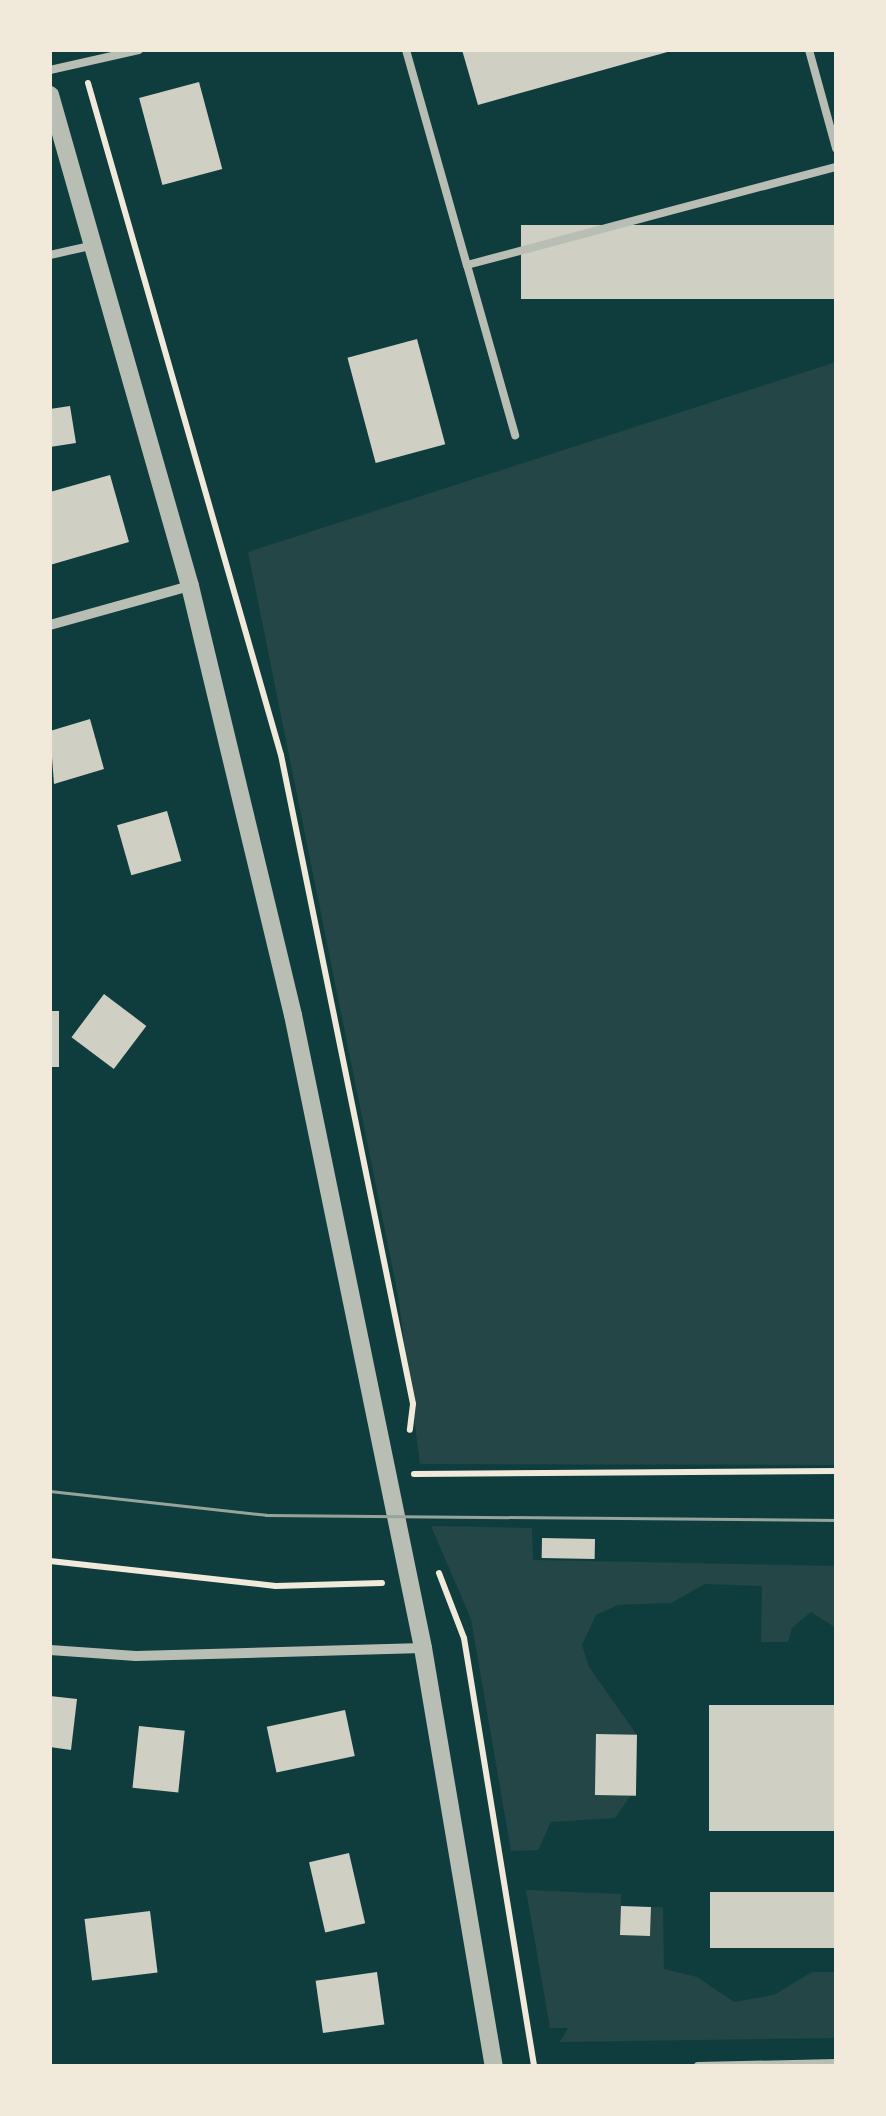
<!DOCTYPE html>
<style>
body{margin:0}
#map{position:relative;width:886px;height:2116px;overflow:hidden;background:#0f3d3e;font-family:Helvetica,sans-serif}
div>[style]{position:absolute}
.green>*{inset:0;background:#244646}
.building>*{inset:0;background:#cfcfc3;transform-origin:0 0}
.path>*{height:6px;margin:-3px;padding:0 3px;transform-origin:3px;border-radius:3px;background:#f1e9da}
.service>*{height:8px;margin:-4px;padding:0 4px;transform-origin:4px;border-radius:4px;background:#b8beb3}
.minor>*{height:10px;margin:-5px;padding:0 5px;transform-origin:5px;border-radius:5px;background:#b8beb3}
.tertiary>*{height:18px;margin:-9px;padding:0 9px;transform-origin:9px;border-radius:9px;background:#b8beb3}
.tram>*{height:2.5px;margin:-1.25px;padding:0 1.25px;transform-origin:1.25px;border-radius:1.25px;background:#97a49c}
span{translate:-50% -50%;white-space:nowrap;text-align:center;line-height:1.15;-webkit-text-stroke:9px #f1e9da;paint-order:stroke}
.frame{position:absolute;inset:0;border:52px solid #f1e9da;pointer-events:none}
</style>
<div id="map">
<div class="green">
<i style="clip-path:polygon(836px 362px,836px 1465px,420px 1464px,398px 1295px,248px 552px)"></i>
<i style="clip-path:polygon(431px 1526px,532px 1528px,533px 1560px,836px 1566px,836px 1628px,811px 1612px,792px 1628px,788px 1642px,761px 1642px,762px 1586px,705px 1584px,671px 1603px,618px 1605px,596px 1615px,582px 1645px,589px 1667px,637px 1735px,597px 1734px,596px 1794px,631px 1795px,615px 1818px,551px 1822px,538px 1850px,511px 1851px,471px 1619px)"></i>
<i style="clip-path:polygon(526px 1890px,621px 1894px,621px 1935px,650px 1935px,651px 1907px,663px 1907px,664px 1969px,697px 1977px,734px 2002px,774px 1995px,812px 1972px,836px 1972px,836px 2038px,560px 2042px,568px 2028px,550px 2028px)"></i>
</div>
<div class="building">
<i style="clip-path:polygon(462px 50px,671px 50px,671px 51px,478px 105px)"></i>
<i style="left:199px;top:82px;width:90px;height:62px;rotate:75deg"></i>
<i style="left:836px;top:225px;width:74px;height:315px;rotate:90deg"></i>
<i style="left:417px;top:339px;width:109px;height:72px;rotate:75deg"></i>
<i style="clip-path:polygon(70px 406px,76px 443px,50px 447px,50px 409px)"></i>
<i style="clip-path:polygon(110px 475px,129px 542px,50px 565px,50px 492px)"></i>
<i style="clip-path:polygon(90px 719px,104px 769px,54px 784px,50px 731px)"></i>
<i style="left:167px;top:811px;width:52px;height:52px;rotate:74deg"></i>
<i style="left:104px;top:994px;width:53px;height:54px;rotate:37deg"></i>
<i style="left:50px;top:1011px;width:9px;height:56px"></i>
<i style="left:542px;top:1538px;width:53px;height:20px;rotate:1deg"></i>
<i style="clip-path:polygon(50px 1696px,77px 1699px,71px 1750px,50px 1747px)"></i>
<i style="left:709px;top:1705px;width:127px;height:126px"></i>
<i style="left:345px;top:1710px;width:47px;height:80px;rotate:78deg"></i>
<i style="left:139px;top:1726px;width:46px;height:62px;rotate:6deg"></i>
<i style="left:596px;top:1734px;width:41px;height:61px;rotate:1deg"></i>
<i style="left:349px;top:1853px;width:72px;height:41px;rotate:77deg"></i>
<i style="left:710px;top:1892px;width:126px;height:56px"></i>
<i style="left:621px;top:1906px;width:30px;height:29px;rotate:2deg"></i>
<i style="left:150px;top:1911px;width:62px;height:66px;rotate:83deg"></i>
<i style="left:377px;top:1972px;width:53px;height:62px;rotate:82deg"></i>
</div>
<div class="path">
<i style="left:88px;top:83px;width:699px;rotate:73.98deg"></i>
<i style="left:281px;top:755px;width:662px;rotate:78.5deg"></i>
<i style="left:413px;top:1404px;width:26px;rotate:97deg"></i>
<i style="left:414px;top:1474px;width:422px;rotate:-0.4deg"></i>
<i style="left:50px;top:1561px;width:227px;rotate:6.3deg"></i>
<i style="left:276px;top:1586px;width:106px;rotate:-1.6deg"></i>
<i style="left:439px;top:1573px;width:70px;rotate:69deg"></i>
<i style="left:464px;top:1638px;width:434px;rotate:80.7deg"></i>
</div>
<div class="service">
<i style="left:406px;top:50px;width:223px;rotate:74.2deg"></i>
<i style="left:467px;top:265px;width:382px;rotate:-14.9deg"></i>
<i style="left:809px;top:50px;width:102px;rotate:74.6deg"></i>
<i style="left:50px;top:70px;width:91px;rotate:-12.7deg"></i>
<i style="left:50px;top:255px;width:41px;rotate:-12.7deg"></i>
<i style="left:467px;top:265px;width:177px;rotate:74.2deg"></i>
<i style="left:698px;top:2066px;width:138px;rotate:-1.2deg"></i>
</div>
<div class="minor">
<i style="left:50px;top:625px;width:145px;rotate:-15.6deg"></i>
<i style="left:50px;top:1650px;width:86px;rotate:4deg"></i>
<i style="left:136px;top:1656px;width:287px;rotate:-1.6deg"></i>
</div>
<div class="tertiary">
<i style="left:50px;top:95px;width:511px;rotate:74.09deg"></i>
<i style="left:190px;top:586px;width:441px;rotate:76.5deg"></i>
<i style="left:293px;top:1015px;width:646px;rotate:78.39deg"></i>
<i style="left:423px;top:1648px;width:424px;rotate:80.4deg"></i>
</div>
<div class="tram">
<i style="left:50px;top:1491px;width:217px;rotate:6.3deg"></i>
<i style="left:266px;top:1515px;width:570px;rotate:0.5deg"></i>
</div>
<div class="frame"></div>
</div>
